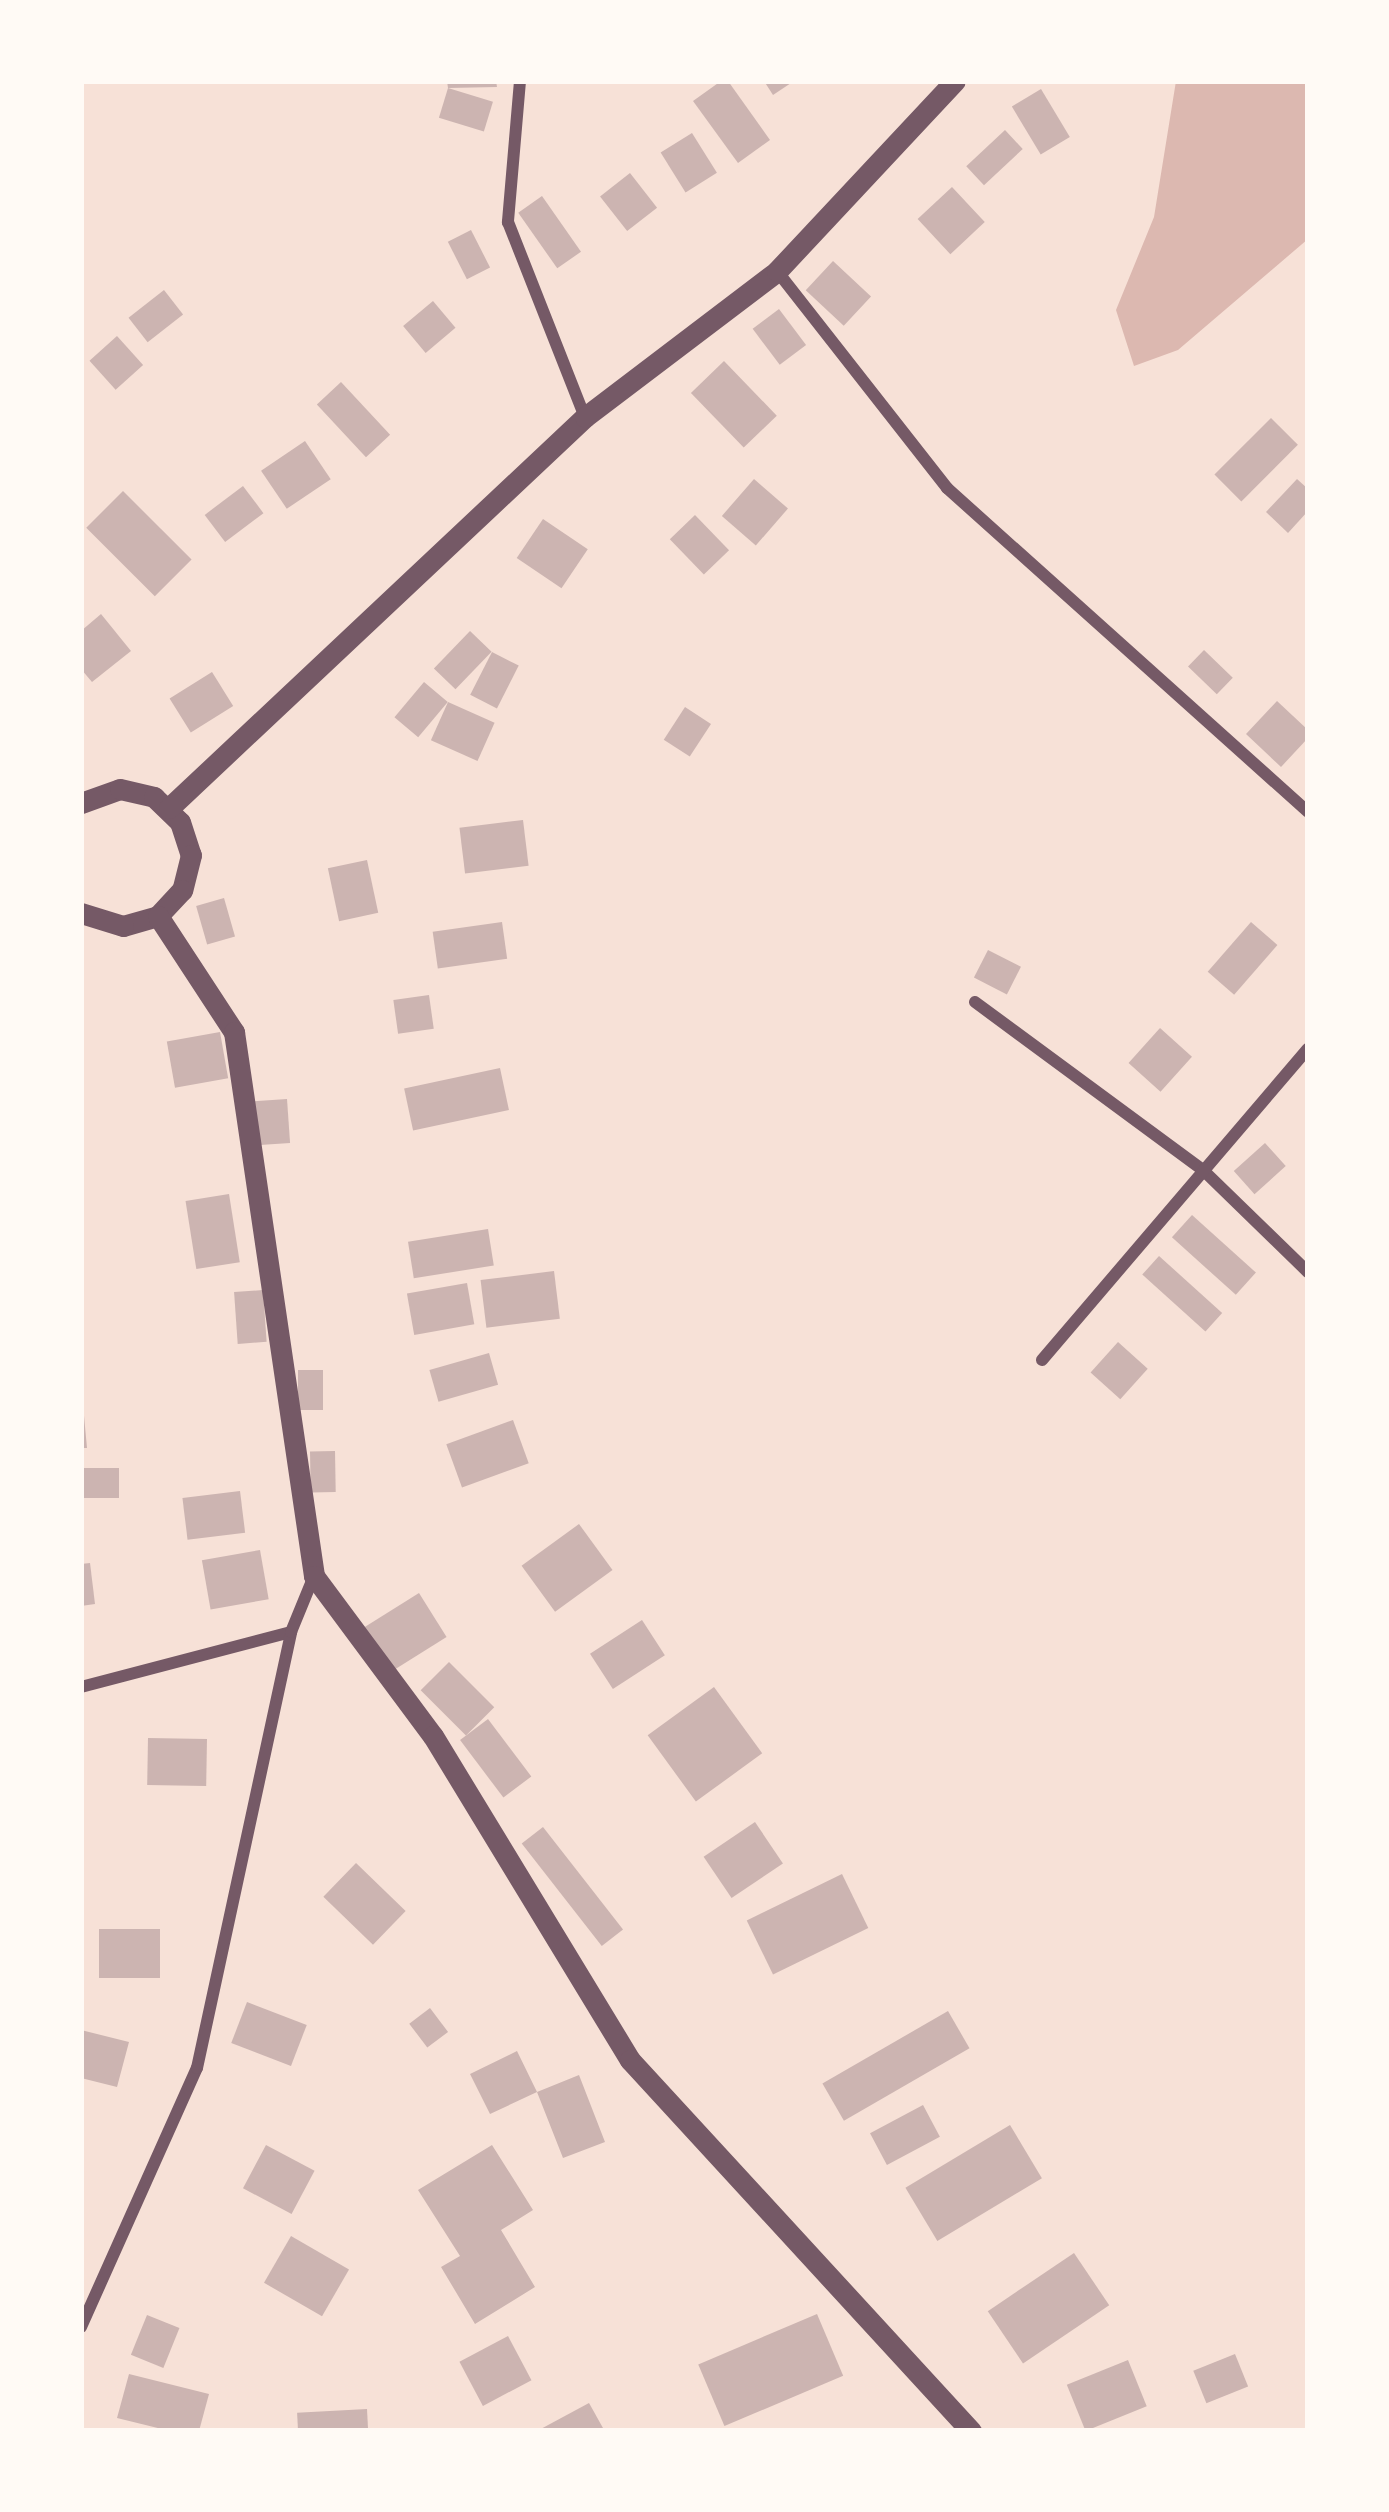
<!DOCTYPE html>
<style>
body{margin:0}
#map{position:relative;width:1389px;height:2512px;overflow:hidden;background:#f7e1d7;font-family:Cabin,sans-serif}
div>[style]{position:absolute}
.water>*{inset:0;background:#dcb8b0}
.building>*{inset:0;background:#ccb4b1;transform-origin:0 0}
.minor>*{height:12px;margin:-6px;padding:0 6px;transform-origin:6px;border-radius:6px;background:#755966}
.tertiary>*{height:21px;margin:-10.5px;padding:0 10.5px;transform-origin:10.5px;border-radius:10.5px;background:#755966}
span{translate:-50% -50%;white-space:nowrap;text-align:center;line-height:1.15;-webkit-text-stroke:10px #fffaf5;paint-order:stroke}
.frame{position:absolute;inset:0;border:84px solid #fffaf5;pointer-events:none}
</style>
<div id="map">
<div class="water">
<i style="clip-path:polygon(1176px 81px,1308px 81px,1308px 239px,1178px 350px,1134px 366px,1116px 310px,1154px 217px)"></i>
</div>
<div class="building">
<i style="clip-path:polygon(447px 81px,496px 81px,497px 87px,448px 88px)"></i>
<i style="clip-path:polygon(721px 81px,728px 81px,770px 140px,738px 163px,693px 101px)"></i>
<i style="clip-path:polygon(764px 81px,794px 81px,773px 95px)"></i>
<i style="left:448px;top:88px;width:47px;height:31px;rotate:17deg"></i>
<i style="left:1041px;top:89px;width:56px;height:34px;rotate:59deg"></i>
<i style="left:1005px;top:130px;width:26px;height:53px;rotate:47deg"></i>
<i style="left:692px;top:133px;width:47px;height:37px;rotate:58deg"></i>
<i style="left:630px;top:173px;width:44px;height:38px;rotate:52deg"></i>
<i style="left:952px;top:187px;width:48px;height:47px;rotate:47deg"></i>
<i style="left:542px;top:196px;width:68px;height:29px;rotate:55deg"></i>
<i style="left:471px;top:230px;width:42px;height:26px;rotate:63deg"></i>
<i style="left:833px;top:261px;width:52px;height:40px;rotate:43deg"></i>
<i style="left:164px;top:290px;width:31px;height:45px;rotate:52deg"></i>
<i style="left:433px;top:301px;width:35px;height:39px;rotate:50deg"></i>
<i style="left:779px;top:309px;width:45px;height:33px;rotate:53deg"></i>
<i style="left:117px;top:336px;width:39px;height:37px;rotate:48deg"></i>
<i style="left:724px;top:361px;width:76px;height:46px;rotate:46deg"></i>
<i style="left:341px;top:382px;width:72px;height:33px;rotate:47deg"></i>
<i style="left:1271px;top:418px;width:38px;height:80px;rotate:45deg"></i>
<i style="left:305px;top:441px;width:46px;height:53px;rotate:56deg"></i>
<i style="left:754px;top:479px;width:45px;height:49px;rotate:41deg"></i>
<i style="clip-path:polygon(1297px 479px,1308px 489px,1308px 511px,1288px 533px,1266px 512px)"></i>
<i style="left:243px;top:486px;width:34px;height:48px;rotate:53deg"></i>
<i style="left:123px;top:491px;width:97px;height:52px;rotate:45deg"></i>
<i style="left:695px;top:515px;width:49px;height:35px;rotate:46deg"></i>
<i style="left:543px;top:519px;width:54px;height:47px;rotate:34deg"></i>
<i style="clip-path:polygon(101px 614px,131px 651px,92px 682px,81px 669px,81px 631px)"></i>
<i style="left:470px;top:631px;width:30px;height:52px;rotate:44deg"></i>
<i style="left:1204px;top:650px;width:40px;height:23px;rotate:44deg"></i>
<i style="left:492px;top:652px;width:30px;height:48px;rotate:27deg"></i>
<i style="left:212px;top:672px;width:40px;height:50px;rotate:58deg"></i>
<i style="left:424px;top:682px;width:31px;height:46px;rotate:40deg"></i>
<i style="clip-path:polygon(1277px 701px,1308px 730px,1308px 738px,1281px 767px,1246px 734px)"></i>
<i style="left:448px;top:702px;width:51px;height:42px;rotate:24deg"></i>
<i style="left:685px;top:707px;width:31px;height:39px;rotate:33deg"></i>
<i style="left:523px;top:820px;width:46px;height:64px;rotate:83deg"></i>
<i style="left:367px;top:860px;width:54px;height:40px;rotate:78deg"></i>
<i style="left:224px;top:898px;width:40px;height:29px;rotate:74deg"></i>
<i style="left:502px;top:922px;width:37px;height:70px;rotate:82deg"></i>
<i style="left:1251px;top:922px;width:35px;height:66px;rotate:41deg"></i>
<i style="left:988px;top:950px;width:37px;height:31px;rotate:27deg"></i>
<i style="left:429px;top:995px;width:34px;height:36px;rotate:82deg"></i>
<i style="left:1160px;top:1028px;width:43px;height:47px;rotate:42deg"></i>
<i style="left:220px;top:1032px;width:47px;height:54px;rotate:80deg"></i>
<i style="left:500px;top:1068px;width:43px;height:98px;rotate:78deg"></i>
<i style="left:287px;top:1099px;width:44px;height:34px;rotate:86deg"></i>
<i style="left:1265px;top:1143px;width:31px;height:42px;rotate:48deg"></i>
<i style="left:229px;top:1194px;width:69px;height:44px;rotate:81deg"></i>
<i style="left:1192px;top:1215px;width:86px;height:30px;rotate:42deg"></i>
<i style="left:488px;top:1229px;width:37px;height:81px;rotate:81deg"></i>
<i style="left:1159px;top:1256px;width:85px;height:25px;rotate:42deg"></i>
<i style="left:554px;top:1271px;width:48px;height:74px;rotate:83deg"></i>
<i style="left:467px;top:1283px;width:42px;height:61px;rotate:80deg"></i>
<i style="left:263px;top:1290px;width:52px;height:29px;rotate:86deg"></i>
<i style="left:1118px;top:1342px;width:40px;height:41px;rotate:42deg"></i>
<i style="left:489px;top:1353px;width:33px;height:62px;rotate:74deg"></i>
<i style="left:298px;top:1370px;width:25px;height:40px"></i>
<i style="clip-path:polygon(81px 1416px,84px 1416px,87px 1448px,81px 1448px)"></i>
<i style="left:513px;top:1420px;width:46px;height:71px;rotate:70deg"></i>
<i style="left:335px;top:1451px;width:41px;height:25px;rotate:89deg"></i>
<i style="left:81px;top:1468px;width:38px;height:30px"></i>
<i style="left:240px;top:1491px;width:42px;height:58px;rotate:83deg"></i>
<i style="left:579px;top:1524px;width:57px;height:71px;rotate:54deg"></i>
<i style="left:260px;top:1550px;width:50px;height:59px;rotate:80deg"></i>
<i style="clip-path:polygon(90px 1563px,95px 1604px,81px 1606px,81px 1564px)"></i>
<i style="left:419px;top:1593px;width:52px;height:64px;rotate:58deg"></i>
<i style="left:642px;top:1620px;width:42px;height:62px;rotate:57deg"></i>
<i style="left:449px;top:1662px;width:64px;height:40px;rotate:45deg"></i>
<i style="left:714px;top:1687px;width:82px;height:82px;rotate:54deg"></i>
<i style="left:488px;top:1719px;width:72px;height:35px;rotate:53deg"></i>
<i style="left:148px;top:1738px;width:59px;height:47px;rotate:1deg"></i>
<i style="left:755px;top:1822px;width:50px;height:62px;rotate:56deg"></i>
<i style="left:543px;top:1827px;width:130px;height:27px;rotate:52deg"></i>
<i style="left:356px;top:1863px;width:69px;height:47px;rotate:44deg"></i>
<i style="left:842px;top:1874px;width:60px;height:106px;rotate:64deg"></i>
<i style="left:99px;top:1929px;width:61px;height:49px"></i>
<i style="left:247px;top:2002px;width:64px;height:44px;rotate:21deg"></i>
<i style="left:430px;top:2008px;width:30px;height:26px;rotate:53deg"></i>
<i style="left:948px;top:2011px;width:43px;height:145px;rotate:60deg"></i>
<i style="clip-path:polygon(81px 2030px,129px 2042px,117px 2087px,81px 2078px)"></i>
<i style="clip-path:polygon(517px 2051px,537px 2092px,579px 2075px,605px 2142px,563px 2158px,537px 2092px,490px 2114px,470px 2074px)"></i>
<i style="left:923px;top:2105px;width:36px;height:60px;rotate:62deg"></i>
<i style="left:1010px;top:2125px;width:62px;height:122px;rotate:59deg"></i>
<i style="left:266px;top:2145px;width:55px;height:49px;rotate:28deg"></i>
<i style="clip-path:polygon(492px 2145px,533px 2210px,501px 2230px,535px 2287px,475px 2324px,441px 2267px,460px 2256px,418px 2190px)"></i>
<i style="left:291px;top:2236px;width:67px;height:54px;rotate:30deg"></i>
<i style="left:1074px;top:2253px;width:63px;height:104px;rotate:56deg"></i>
<i style="left:817px;top:2314px;width:67px;height:129px;rotate:67deg"></i>
<i style="left:147px;top:2315px;width:35px;height:43px;rotate:22deg"></i>
<i style="left:508px;top:2336px;width:50px;height:55px;rotate:62deg"></i>
<i style="left:1235px;top:2354px;width:35px;height:45px;rotate:68deg"></i>
<i style="left:1128px;top:2360px;width:50px;height:66px;rotate:68deg"></i>
<i style="clip-path:polygon(129px 2374px,209px 2394px,199px 2431px,170px 2431px,117px 2418px)"></i>
<i style="clip-path:polygon(589px 2403px,603px 2428px,598px 2431px,537px 2431px)"></i>
<i style="left:367px;top:2409px;width:22px;height:70px;rotate:87deg"></i>
</div>
<div class="minor">
<i style="left:520px;top:81px;width:142px;rotate:94.9deg"></i>
<i style="left:508px;top:222px;width:210px;rotate:68.5deg"></i>
<i style="left:777px;top:271px;width:276px;rotate:51.9deg"></i>
<i style="left:947px;top:488px;width:485px;rotate:41.9deg"></i>
<i style="left:975px;top:1002px;width:285px;rotate:36.4deg"></i>
<i style="left:1204px;top:1171px;width:145px;rotate:44.2deg"></i>
<i style="left:1042px;top:1360px;width:409px;rotate:-49.5deg"></i>
<i style="left:81px;top:1687px;width:217px;rotate:-14.7deg"></i>
<i style="left:81px;top:2327px;width:284px;rotate:-65.9deg"></i>
<i style="left:197px;top:2068px;width:446px;rotate:-77.8deg"></i>
<i style="left:291px;top:1632px;width:61px;rotate:-67.7deg"></i>
</div>
<div class="tertiary">
<i style="left:81px;top:803px;width:41px;rotate:-19.7deg"></i>
<i style="left:120px;top:789px;width:35px;rotate:13deg"></i>
<i style="left:154px;top:797px;width:36px;rotate:44deg"></i>
<i style="left:180px;top:822px;width:35px;rotate:72deg"></i>
<i style="left:191px;top:855px;width:36px;rotate:104deg"></i>
<i style="left:182px;top:890px;width:35px;rotate:133deg"></i>
<i style="left:158px;top:916px;width:36px;rotate:164deg"></i>
<i style="left:123px;top:926px;width:44px;rotate:-162.8deg"></i>
<i style="left:169px;top:808px;width:571px;rotate:-43.23deg"></i>
<i style="left:585px;top:417px;width:241px;rotate:-37.2deg"></i>
<i style="left:777px;top:271px;width:260px;rotate:-46.9deg"></i>
<i style="left:158px;top:916px;width:139px;rotate:56.8deg"></i>
<i style="left:234px;top:1032px;width:550px;rotate:81.63deg"></i>
<i style="left:314px;top:1576px;width:199px;rotate:53.4deg"></i>
<i style="left:433px;top:1736px;width:379px;rotate:58.7deg"></i>
<i style="left:630px;top:2060px;width:504px;rotate:47.41deg"></i>
</div>
<div class="frame"></div>
</div>
